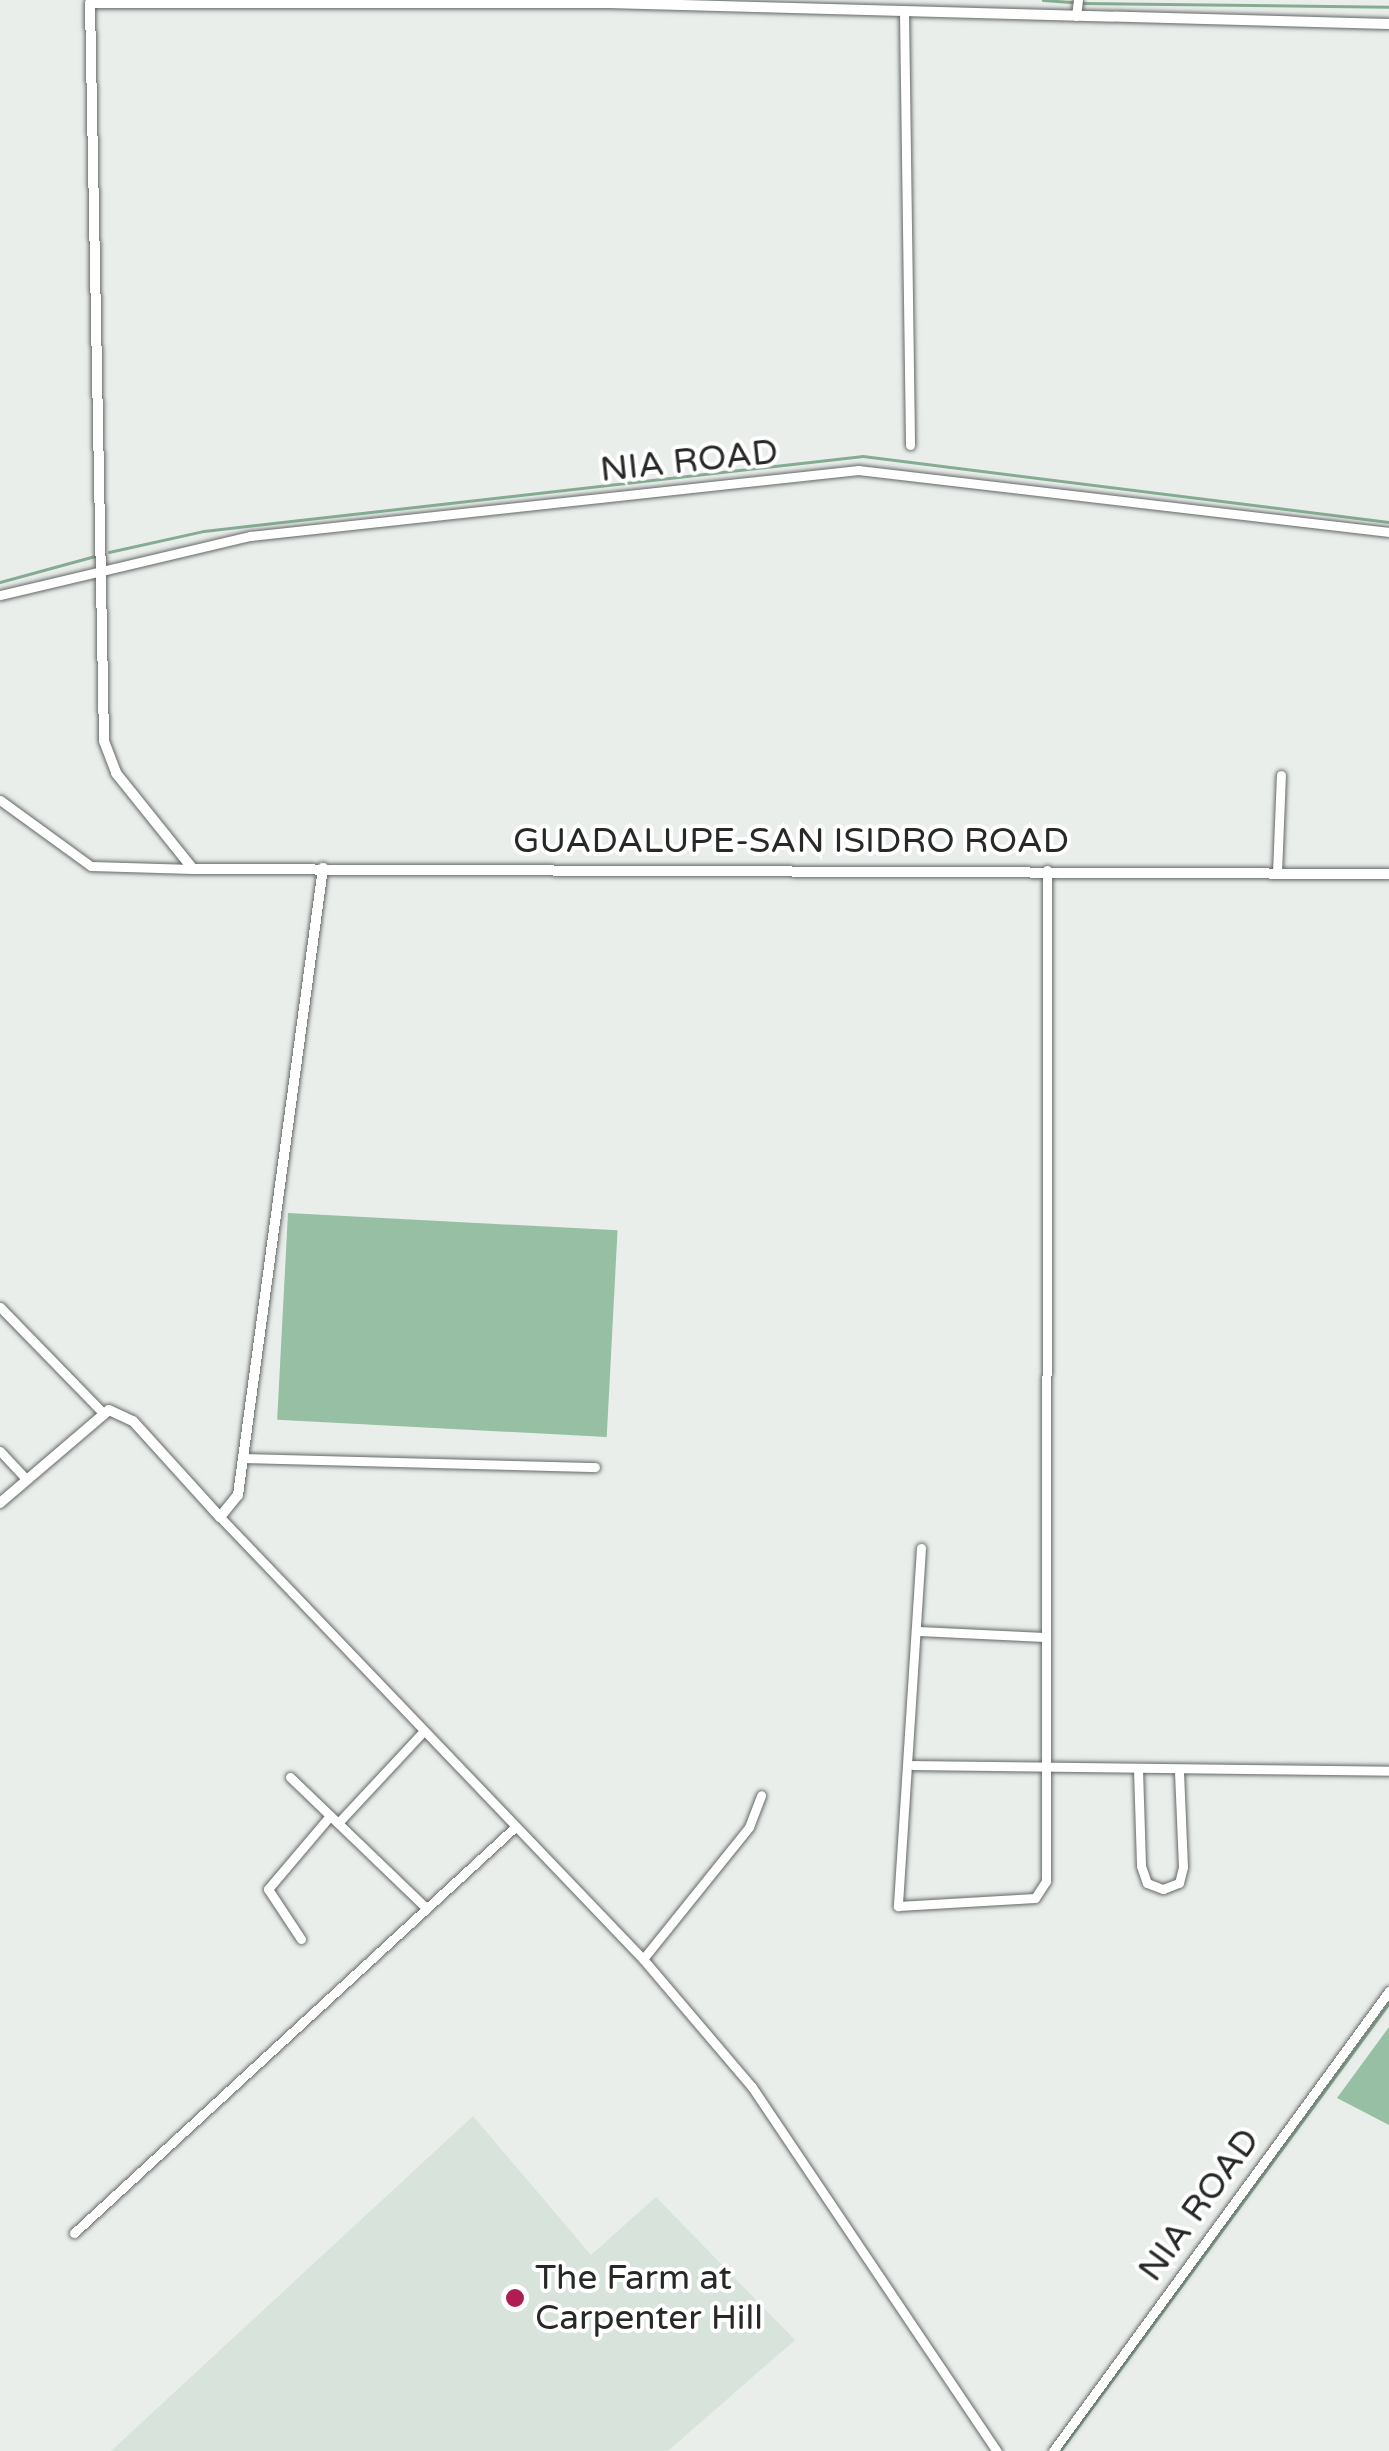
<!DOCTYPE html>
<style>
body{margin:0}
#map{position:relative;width:1389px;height:2451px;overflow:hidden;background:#e9eeeb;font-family:"Varela Round",sans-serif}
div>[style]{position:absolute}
.built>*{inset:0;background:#d8e3db}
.forest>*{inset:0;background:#97bfa4;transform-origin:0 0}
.stream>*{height:2.5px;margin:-1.25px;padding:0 1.25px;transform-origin:1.25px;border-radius:1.25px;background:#85ac92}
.roads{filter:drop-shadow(0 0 2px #646865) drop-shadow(0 0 2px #646865)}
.minor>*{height:9px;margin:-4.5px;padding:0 4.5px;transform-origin:4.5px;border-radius:4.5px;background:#fff}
.tertiary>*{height:10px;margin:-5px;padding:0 5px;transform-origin:5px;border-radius:5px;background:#fff}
.dots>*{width:28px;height:28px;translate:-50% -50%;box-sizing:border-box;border:5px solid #fff;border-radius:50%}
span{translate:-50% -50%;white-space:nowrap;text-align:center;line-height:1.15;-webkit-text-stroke:8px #fff;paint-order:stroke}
.street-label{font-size:35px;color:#272927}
.poi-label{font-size:35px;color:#272927}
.left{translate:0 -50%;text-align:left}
</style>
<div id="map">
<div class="built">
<i style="clip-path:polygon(473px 2116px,591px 2255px,656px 2197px,795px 2340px,668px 2451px,111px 2451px)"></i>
</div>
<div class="forest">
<i style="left:288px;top:1213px;width:330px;height:207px;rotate:3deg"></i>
<i style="clip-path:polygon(1389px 2027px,1389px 2125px,1337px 2098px)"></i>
</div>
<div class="stream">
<i style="left:1043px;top:0;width:32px;rotate:4deg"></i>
<i style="left:1082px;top:3px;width:307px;rotate:0.7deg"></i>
<i style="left:109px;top:552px;width:97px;rotate:-12.5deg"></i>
<i style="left:204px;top:531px;width:663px;rotate:-6.49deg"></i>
<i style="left:863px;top:456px;width:530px;rotate:7.15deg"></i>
<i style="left:0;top:582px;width:98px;rotate:-15.3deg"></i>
<i style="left:1060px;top:2451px;width:556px;rotate:-53.71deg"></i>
</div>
<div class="roads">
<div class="minor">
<i style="left:904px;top:12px;width:433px;rotate:89.2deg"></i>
<i style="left:1076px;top:16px;width:16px;rotate:-83deg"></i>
<i style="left:0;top:595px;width:257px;rotate:-13.3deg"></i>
<i style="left:250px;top:536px;width:612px;rotate:-6.2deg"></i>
<i style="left:858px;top:470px;width:535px;rotate:6.66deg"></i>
<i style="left:0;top:800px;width:112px;rotate:36deg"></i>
<i style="left:91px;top:866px;width:102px;rotate:1.7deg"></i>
<i style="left:1277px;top:873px;width:98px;rotate:-87.7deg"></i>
<i style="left:0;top:1307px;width:146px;rotate:45.8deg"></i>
<i style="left:0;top:1451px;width:38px;rotate:47deg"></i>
<i style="left:247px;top:1458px;width:348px;rotate:1.5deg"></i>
<i style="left:220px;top:1517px;width:612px;rotate:46.26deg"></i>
<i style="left:643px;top:1959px;width:168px;rotate:49.6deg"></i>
<i style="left:752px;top:2087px;width:439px;rotate:56.1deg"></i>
<i style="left:921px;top:1548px;width:359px;rotate:93.7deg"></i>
<i style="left:898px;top:1906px;width:137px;rotate:-3.3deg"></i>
<i style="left:1035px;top:1898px;width:20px;rotate:-57deg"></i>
<i style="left:1046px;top:1881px;width:1011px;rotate:-89.94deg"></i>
<i style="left:918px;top:1631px;width:127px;rotate:2.7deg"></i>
<i style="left:913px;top:1765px;width:476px;rotate:0.7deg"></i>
<i style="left:1138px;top:1769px;width:97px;rotate:88.2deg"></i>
<i style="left:1141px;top:1866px;width:18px;rotate:71deg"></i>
<i style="left:1147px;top:1883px;width:17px;rotate:21deg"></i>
<i style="left:1163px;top:1889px;width:17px;rotate:-21deg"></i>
<i style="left:1179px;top:1883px;width:16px;rotate:-76deg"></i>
<i style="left:1183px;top:1867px;width:97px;rotate:-92.4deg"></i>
<i style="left:290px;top:1777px;width:189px;rotate:43.9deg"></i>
<i style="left:338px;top:1823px;width:123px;rotate:-47deg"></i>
<i style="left:301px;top:1939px;width:60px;rotate:-123.4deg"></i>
<i style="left:268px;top:1889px;width:96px;rotate:-49.7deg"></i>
<i style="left:643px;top:1959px;width:169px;rotate:-51.2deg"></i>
<i style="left:749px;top:1827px;width:34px;rotate:-69deg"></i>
<i style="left:74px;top:2233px;width:599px;rotate:-42.63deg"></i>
<i style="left:1053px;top:2451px;width:570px;rotate:-53.85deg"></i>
</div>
<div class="tertiary">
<i style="left:1389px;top:24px;width:781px;rotate:-178.46deg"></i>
<i style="left:608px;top:3px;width:518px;rotate:180deg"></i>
<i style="left:90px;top:3px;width:738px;rotate:88.91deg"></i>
<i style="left:104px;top:741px;width:34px;rotate:69deg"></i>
<i style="left:116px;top:773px;width:123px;rotate:51.3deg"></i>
<i style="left:193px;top:869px;width:1196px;rotate:0.24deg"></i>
<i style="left:0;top:1503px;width:143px;rotate:-40.5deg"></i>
<i style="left:109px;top:1410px;width:26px;rotate:25deg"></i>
<i style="left:133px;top:1421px;width:130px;rotate:47.8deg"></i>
<i style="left:220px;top:1517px;width:28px;rotate:-51deg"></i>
<i style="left:238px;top:1495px;width:633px;rotate:-82.28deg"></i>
</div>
</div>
<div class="dots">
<i style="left:515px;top:2298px;background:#ae1e53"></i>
</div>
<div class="street-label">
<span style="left:689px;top:461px;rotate:-6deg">NIA ROAD</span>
<span style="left:791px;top:841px">GUADALUPE-SAN ISIDRO ROAD</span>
<span style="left:1199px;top:2205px;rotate:-54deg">NIA ROAD</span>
</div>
<div class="poi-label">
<span class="left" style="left:535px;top:2298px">The Farm at<br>Carpenter Hill</span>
</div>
</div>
